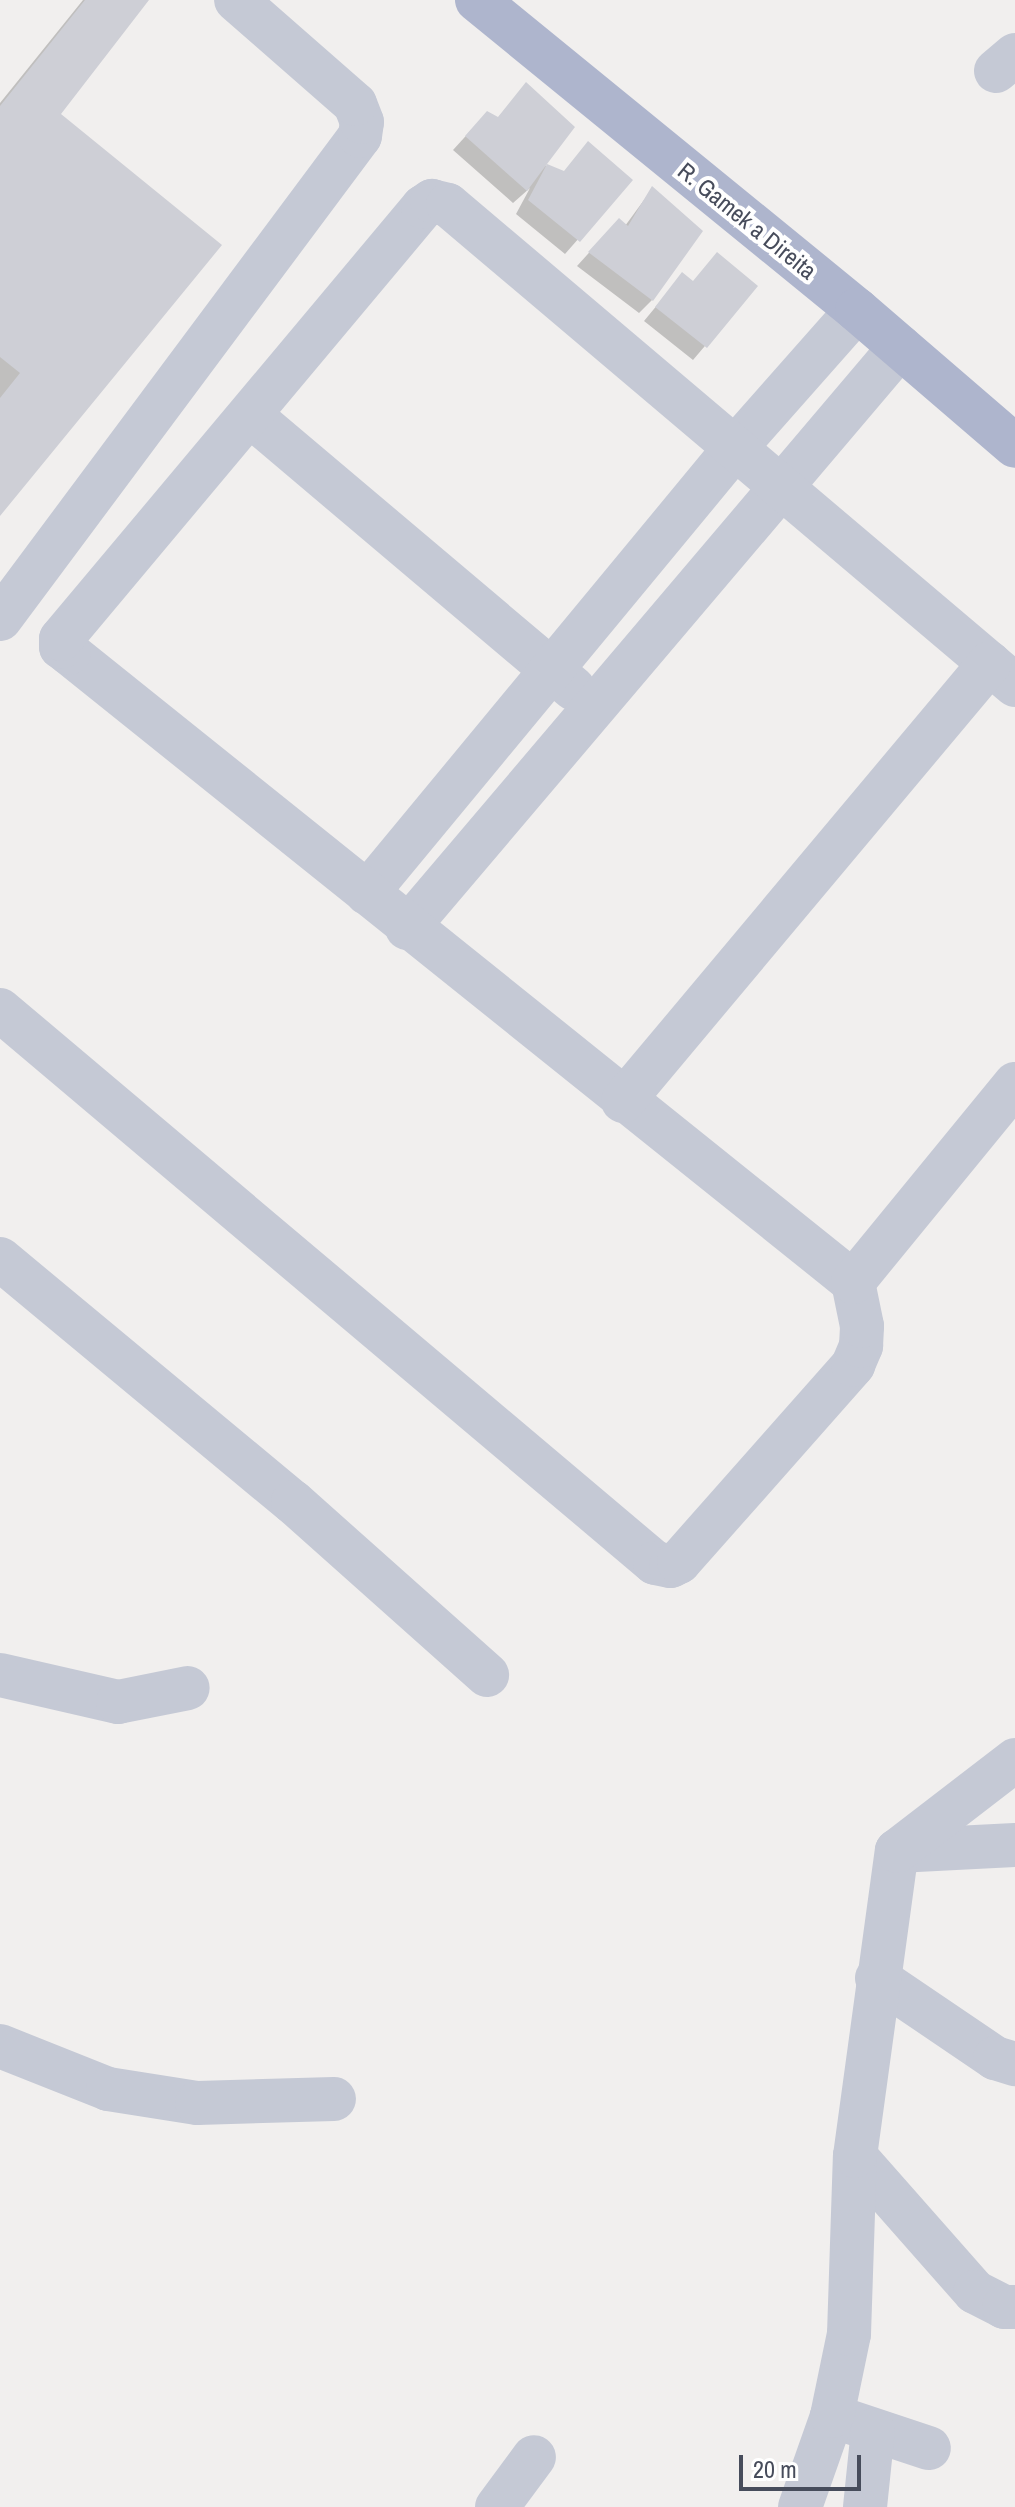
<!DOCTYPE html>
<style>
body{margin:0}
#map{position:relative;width:1015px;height:2507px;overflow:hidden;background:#f1efee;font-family:"Archivo Narrow",sans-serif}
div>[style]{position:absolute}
.shadow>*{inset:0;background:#0003}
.building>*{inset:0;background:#cecfd6}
.minor>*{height:44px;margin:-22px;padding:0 22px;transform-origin:22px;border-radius:22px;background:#c5c9d5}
.major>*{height:44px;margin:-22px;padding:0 22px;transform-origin:22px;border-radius:22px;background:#aeb5cd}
span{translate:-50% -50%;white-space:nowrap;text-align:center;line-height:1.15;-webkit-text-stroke:8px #fff;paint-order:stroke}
.street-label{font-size:24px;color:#474c5b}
.scale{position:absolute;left:739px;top:2455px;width:122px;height:36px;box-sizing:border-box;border:4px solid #474c5b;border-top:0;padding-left:10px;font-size:24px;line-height:28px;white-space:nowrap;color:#474c5b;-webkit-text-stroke:6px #fff;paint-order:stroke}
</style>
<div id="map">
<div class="shadow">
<i style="clip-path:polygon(83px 0,147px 0,58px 115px,0 513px,0 103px)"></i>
<i style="clip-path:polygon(526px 84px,544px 165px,563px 173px,630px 180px,565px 254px,516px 214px,530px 188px,513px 203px,453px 150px,474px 127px,497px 119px)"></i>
<i style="clip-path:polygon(652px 189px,652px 300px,639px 313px,577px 266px,606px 234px,625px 226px)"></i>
<i style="clip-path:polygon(682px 275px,692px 283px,755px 287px,693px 360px,644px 321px)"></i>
</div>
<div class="building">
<i style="clip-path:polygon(85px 0,149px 0,61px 114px,222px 245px,0 516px,0 398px,20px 373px,0 357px,0 106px)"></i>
<i style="clip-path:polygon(526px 82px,575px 127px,547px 164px,564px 171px,588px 141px,633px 180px,580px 242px,528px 200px,547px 164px,527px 191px,465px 136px,487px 111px,498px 117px)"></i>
<i style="clip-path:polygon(652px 186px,703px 231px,653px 301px,588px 252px,619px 218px,628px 226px)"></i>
<i style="clip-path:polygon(717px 252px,758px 286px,707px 348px,655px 307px,682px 272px,693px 281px)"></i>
</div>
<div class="minor">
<i style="left:996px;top:71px;width:25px;rotate:-40deg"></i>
<i style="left:251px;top:416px;width:422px;rotate:40.2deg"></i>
<i style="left:0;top:619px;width:602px;rotate:-53.3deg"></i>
<i style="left:360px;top:136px;width:14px;rotate:-82deg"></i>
<i style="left:362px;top:122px;width:19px;rotate:-111deg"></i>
<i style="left:355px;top:104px;width:158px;rotate:-138.8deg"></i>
<i style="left:367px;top:893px;width:577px;rotate:-50.41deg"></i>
<i style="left:735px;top:448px;width:184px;rotate:-48.5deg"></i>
<i style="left:407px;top:928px;width:762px;rotate:-49.68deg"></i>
<i style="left:0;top:1010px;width:857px;rotate:40.17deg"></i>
<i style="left:655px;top:1563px;width:16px;rotate:11deg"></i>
<i style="left:671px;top:1566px;width:9px;rotate:-27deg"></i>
<i style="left:679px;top:1562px;width:263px;rotate:-48.5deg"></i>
<i style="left:853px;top:1365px;width:21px;rotate:-67deg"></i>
<i style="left:861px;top:1346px;width:20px;rotate:-87deg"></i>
<i style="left:862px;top:1326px;width:45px;rotate:-101.6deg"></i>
<i style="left:853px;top:1282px;width:1005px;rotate:-141.26deg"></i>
<i style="left:69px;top:653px;width:10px;rotate:-143deg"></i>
<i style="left:61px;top:647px;width:8px;rotate:-90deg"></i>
<i style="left:61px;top:639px;width:564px;rotate:-50.04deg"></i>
<i style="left:423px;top:207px;width:11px;rotate:-34deg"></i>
<i style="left:432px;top:201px;width:16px;rotate:14deg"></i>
<i style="left:448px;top:205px;width:743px;rotate:40.25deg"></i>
<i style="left:623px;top:1101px;width:571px;rotate:-50.04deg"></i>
<i style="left:0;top:1259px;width:381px;rotate:39.7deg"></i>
<i style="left:293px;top:1502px;width:260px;rotate:41.7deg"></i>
<i style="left:853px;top:1282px;width:256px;rotate:-50.7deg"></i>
<i style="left:0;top:1675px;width:121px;rotate:12.9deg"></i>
<i style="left:118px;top:1702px;width:71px;rotate:-11.3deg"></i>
<i style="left:897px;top:1851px;width:118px;rotate:-2.9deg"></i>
<i style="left:877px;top:1978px;width:143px;rotate:34.1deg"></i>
<i style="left:995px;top:2058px;width:21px;rotate:17deg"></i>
<i style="left:0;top:2046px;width:116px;rotate:21.7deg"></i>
<i style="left:108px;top:2089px;width:90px;rotate:8.9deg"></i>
<i style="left:197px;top:2103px;width:137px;rotate:-1.7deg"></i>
<i style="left:855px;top:2156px;width:181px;rotate:48.6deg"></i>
<i style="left:975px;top:2292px;width:33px;rotate:27deg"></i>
<i style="left:1004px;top:2307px;width:11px"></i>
<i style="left:832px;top:2416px;width:102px;rotate:18.3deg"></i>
<i style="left:497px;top:2507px;width:62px;rotate:-53.5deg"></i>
<i style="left:800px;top:2507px;width:96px;rotate:-70.6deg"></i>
<i style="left:832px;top:2416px;width:84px;rotate:-78.3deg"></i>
<i style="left:849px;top:2334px;width:178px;rotate:-88.1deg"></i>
<i style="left:855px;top:2156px;width:308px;rotate:-82.2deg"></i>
<i style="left:897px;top:1851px;width:149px;rotate:-37.6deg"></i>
<i style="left:865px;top:2507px;width:77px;rotate:-84.1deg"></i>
</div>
<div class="major">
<i style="left:477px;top:0;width:490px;rotate:39.2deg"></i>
<i style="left:857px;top:310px;width:208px;rotate:40.7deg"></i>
</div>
<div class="street-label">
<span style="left:747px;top:221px;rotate:39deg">R. Gamek a Direita</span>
</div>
<div class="scale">20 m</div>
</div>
